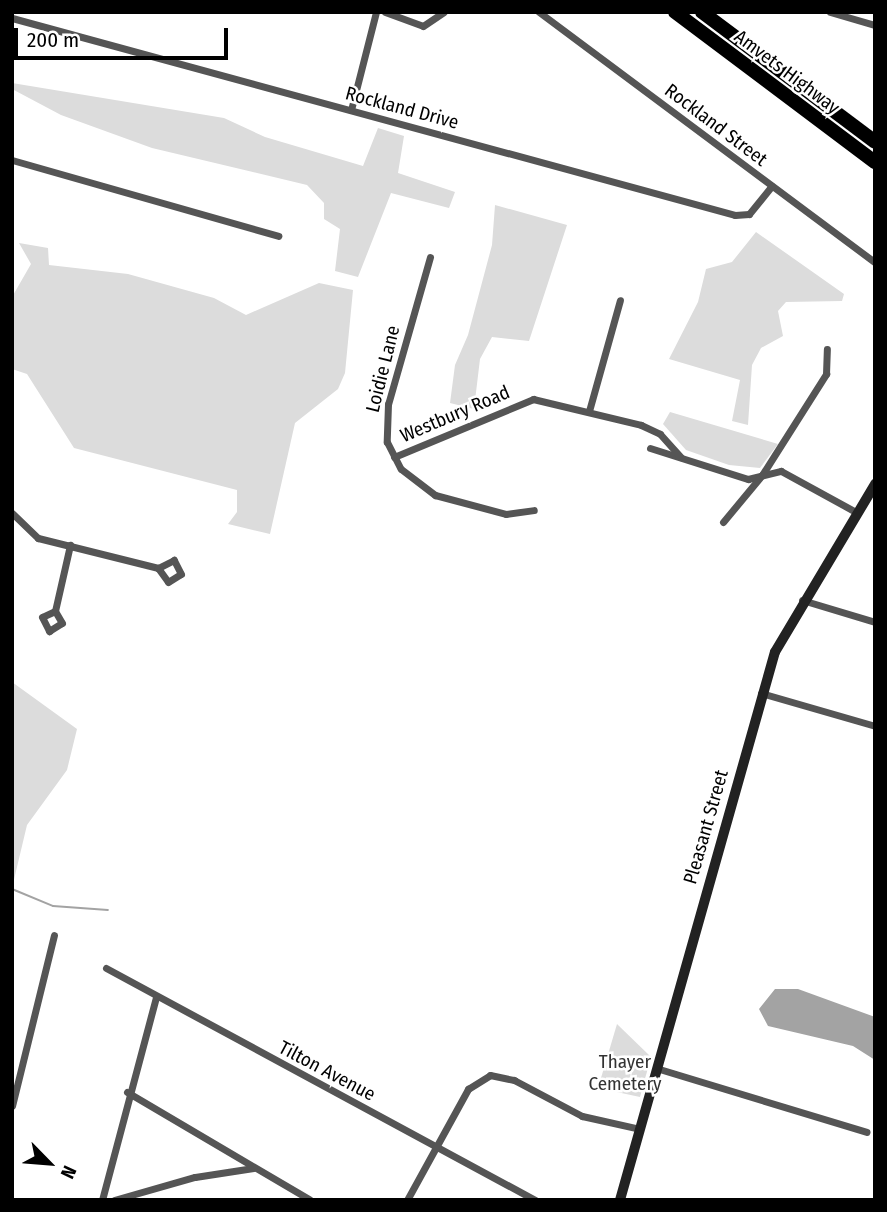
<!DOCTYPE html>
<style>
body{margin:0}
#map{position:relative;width:887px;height:1212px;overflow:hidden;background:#fff;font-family:"Fira Sans Condensed",sans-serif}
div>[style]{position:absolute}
.green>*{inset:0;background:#dcdcdc}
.water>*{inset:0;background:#a3a3a3}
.stream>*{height:2px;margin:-1px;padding:0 1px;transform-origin:1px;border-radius:1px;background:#a3a3a3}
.minor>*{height:7px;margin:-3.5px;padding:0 3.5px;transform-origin:3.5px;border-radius:3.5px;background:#555}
.secondary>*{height:10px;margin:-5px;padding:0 5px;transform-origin:5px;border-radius:5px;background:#222}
.motorway>*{height:14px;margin:-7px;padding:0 7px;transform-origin:7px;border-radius:7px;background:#000}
span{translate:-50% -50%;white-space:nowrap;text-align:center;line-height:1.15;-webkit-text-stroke:5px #fff;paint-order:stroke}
.street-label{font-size:19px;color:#000}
.park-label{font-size:19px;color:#333}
.frame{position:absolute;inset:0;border:14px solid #000;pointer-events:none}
.north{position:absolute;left:14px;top:1128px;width:70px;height:70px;-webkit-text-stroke:5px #fff;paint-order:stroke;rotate:115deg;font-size:19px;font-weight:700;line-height:28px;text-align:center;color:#000}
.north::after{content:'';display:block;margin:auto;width:24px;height:32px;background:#000;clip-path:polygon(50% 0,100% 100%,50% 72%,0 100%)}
.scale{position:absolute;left:14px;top:28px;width:214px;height:32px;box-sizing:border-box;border:4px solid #000;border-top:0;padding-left:9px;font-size:21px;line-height:24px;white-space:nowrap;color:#000;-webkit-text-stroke:5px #fff;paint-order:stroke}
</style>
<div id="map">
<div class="green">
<i style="clip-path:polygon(12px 83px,224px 118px,265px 137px,363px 166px,378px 128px,404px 136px,398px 173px,455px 192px,449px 208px,391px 193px,358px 277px,335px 271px,340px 229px,324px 219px,324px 203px,307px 185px,152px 148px,61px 115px,12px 89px)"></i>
<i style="clip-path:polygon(495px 205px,567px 225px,529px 341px,492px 337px,480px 359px,474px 409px,450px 403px,455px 365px,468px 335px,492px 245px)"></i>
<i style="clip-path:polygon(756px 232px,844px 294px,842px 301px,786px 302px,778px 311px,783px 336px,761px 348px,752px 365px,748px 425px,732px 421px,740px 380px,669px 359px,698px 302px,706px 269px,732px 262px)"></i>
<i style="clip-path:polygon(19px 243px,48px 248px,49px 265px,128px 274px,214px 298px,246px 315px,319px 283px,353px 290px,345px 373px,338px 389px,295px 423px,270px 534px,228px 524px,237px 512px,237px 490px,74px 448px,27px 374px,12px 369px,12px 297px,31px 264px)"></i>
<i style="clip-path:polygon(670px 412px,778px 444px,760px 468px,729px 465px,686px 450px,663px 424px)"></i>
<i style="clip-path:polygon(12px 682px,77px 729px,67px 770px,27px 825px,12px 888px)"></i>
<i style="clip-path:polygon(617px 1024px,651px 1057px,640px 1097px,598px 1088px)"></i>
</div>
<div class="water">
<i style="clip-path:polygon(775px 989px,798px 989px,875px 1017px,875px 1060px,853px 1046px,768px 1026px,759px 1009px)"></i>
</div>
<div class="stream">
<i style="left:12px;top:889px;width:44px;rotate:22.5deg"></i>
<i style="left:53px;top:906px;width:55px;rotate:4.2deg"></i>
</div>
<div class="minor">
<i style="left:385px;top:12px;width:40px;rotate:20.2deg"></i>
<i style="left:423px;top:26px;width:25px;rotate:-34deg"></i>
<i style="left:539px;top:12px;width:419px;rotate:36.7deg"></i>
<i style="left:830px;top:12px;width:47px;rotate:16.1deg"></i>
<i style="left:12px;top:18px;width:749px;rotate:15.24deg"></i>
<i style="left:735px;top:215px;width:14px;rotate:-4deg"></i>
<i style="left:749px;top:214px;width:36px;rotate:-51deg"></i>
<i style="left:351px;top:110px;width:101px;rotate:-75.7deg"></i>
<i style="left:12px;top:160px;width:277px;rotate:15.9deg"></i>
<i style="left:430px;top:257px;width:153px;rotate:105.9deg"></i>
<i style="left:388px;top:404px;width:38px;rotate:92deg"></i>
<i style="left:387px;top:442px;width:30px;rotate:63deg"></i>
<i style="left:401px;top:469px;width:43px;rotate:37.4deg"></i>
<i style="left:435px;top:495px;width:73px;rotate:15deg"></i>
<i style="left:506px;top:514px;width:28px;rotate:-8deg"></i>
<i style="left:589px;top:411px;width:115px;rotate:-74.4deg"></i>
<i style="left:650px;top:448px;width:103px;rotate:17.6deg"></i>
<i style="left:748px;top:479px;width:34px;rotate:-14deg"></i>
<i style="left:781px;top:471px;width:85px;rotate:28.7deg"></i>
<i style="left:394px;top:457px;width:151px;rotate:-22.6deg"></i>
<i style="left:533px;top:399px;width:111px;rotate:13.5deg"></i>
<i style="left:641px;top:425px;width:21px;rotate:25deg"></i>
<i style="left:660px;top:434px;width:31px;rotate:48deg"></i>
<i style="left:12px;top:513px;width:36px;rotate:44deg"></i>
<i style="left:38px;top:538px;width:124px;rotate:14deg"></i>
<i style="left:158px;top:568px;width:17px;rotate:54deg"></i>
<i style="left:168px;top:582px;width:15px;rotate:-32deg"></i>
<i style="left:181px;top:574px;width:16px;rotate:-117deg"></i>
<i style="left:174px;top:560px;width:18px;rotate:153deg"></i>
<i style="left:723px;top:522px;width:61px;rotate:-50.3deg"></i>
<i style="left:762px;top:475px;width:120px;rotate:-57.6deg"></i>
<i style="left:826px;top:374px;width:25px;rotate:-88deg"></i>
<i style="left:802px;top:600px;width:76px;rotate:16.8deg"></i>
<i style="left:55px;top:611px;width:14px;rotate:155deg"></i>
<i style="left:42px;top:617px;width:16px;rotate:63deg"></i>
<i style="left:49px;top:631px;width:15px;rotate:-32deg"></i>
<i style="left:62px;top:623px;width:14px;rotate:-120deg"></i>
<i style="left:55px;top:611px;width:68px;rotate:-77.2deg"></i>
<i style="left:761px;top:693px;width:119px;rotate:16.1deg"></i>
<i style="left:106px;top:968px;width:488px;rotate:28.4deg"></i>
<i style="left:656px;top:1068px;width:220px;rotate:16.9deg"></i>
<i style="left:127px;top:1092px;width:212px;rotate:30.5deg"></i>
<i style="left:12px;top:1106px;width:176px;rotate:-76.2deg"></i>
<i style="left:102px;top:1200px;width:210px;rotate:-75.1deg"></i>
<i style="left:114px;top:1200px;width:84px;rotate:-15.9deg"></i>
<i style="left:195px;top:1177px;width:59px;rotate:-8.8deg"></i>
<i style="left:407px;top:1200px;width:127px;rotate:-61.2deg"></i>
<i style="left:468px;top:1089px;width:26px;rotate:-32deg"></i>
<i style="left:490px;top:1075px;width:25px;rotate:12deg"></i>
<i style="left:514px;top:1080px;width:77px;rotate:27.9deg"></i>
<i style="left:582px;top:1116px;width:59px;rotate:12.6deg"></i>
</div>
<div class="secondary">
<i style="left:620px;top:1200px;width:569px;rotate:-74.21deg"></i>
<i style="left:775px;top:652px;width:196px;rotate:-59.2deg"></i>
</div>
<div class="motorway">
<i style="left:675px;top:12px;width:250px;rotate:36.9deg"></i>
<i style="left:702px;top:12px;width:216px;rotate:36.9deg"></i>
</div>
<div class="street-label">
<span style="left:787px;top:72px;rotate:37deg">Amvets Highway</span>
<span style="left:402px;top:108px;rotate:15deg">Rockland Drive</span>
<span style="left:716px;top:125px;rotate:37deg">Rockland Street</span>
<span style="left:383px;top:369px;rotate:-76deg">Loidie Lane</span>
<span style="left:455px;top:414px;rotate:-23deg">Westbury Road</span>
<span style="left:706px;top:827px;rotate:-74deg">Pleasant Street</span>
<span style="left:327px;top:1071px;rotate:28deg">Tilton Avenue</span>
</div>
<div class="park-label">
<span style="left:625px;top:1073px">Thayer<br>Cemetery</span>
</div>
<div class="frame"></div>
<div class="north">N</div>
<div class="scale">200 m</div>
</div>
